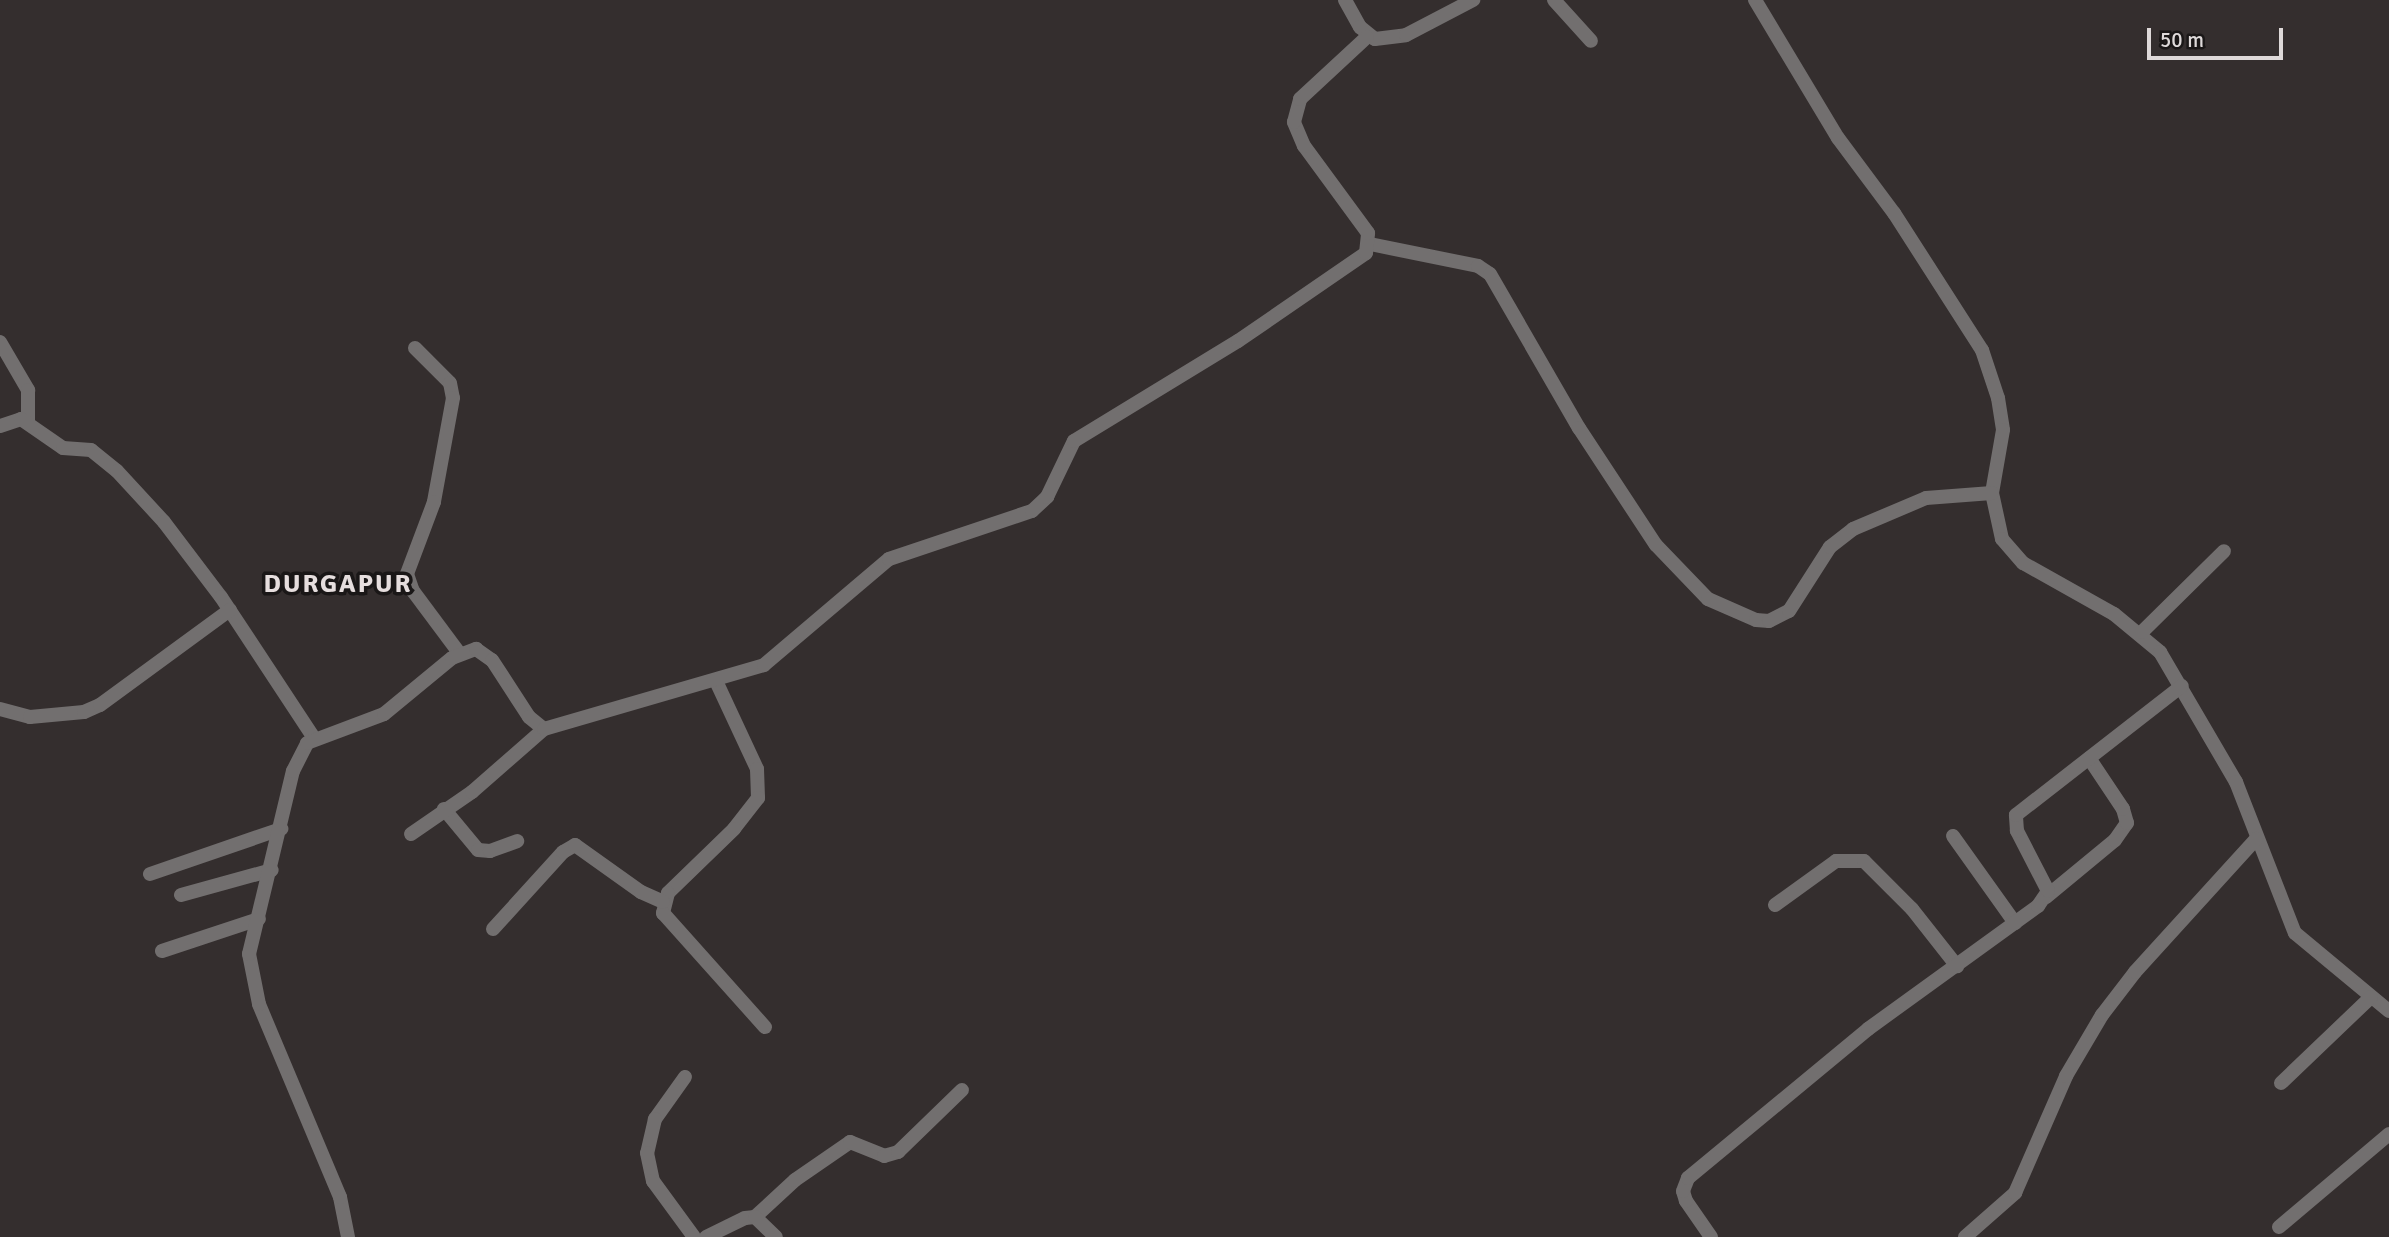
<!DOCTYPE html>
<style>
body{margin:0}
#map{position:relative;width:2389px;height:1237px;overflow:hidden;background:#342e2e;font-family:Signika,sans-serif}
div>[style]{position:absolute}
.minor>*{height:14px;margin:-7px;padding:0 7px;transform-origin:7px;border-radius:7px;background:#726f6f}
span{translate:-50% -50%;white-space:nowrap;text-align:center;line-height:1.15;-webkit-text-stroke:7px #1a1717;paint-order:stroke}
.district-label{font-size:26px;color:#e6dede;font-weight:700;letter-spacing:2px}
.scale{position:absolute;left:2147px;top:28px;width:136px;height:32px;box-sizing:border-box;border:4px solid #ded9d9;border-top:0;padding-left:9px;font-size:21px;line-height:24px;white-space:nowrap;color:#ded9d9;-webkit-text-stroke:5px #1a1717;paint-order:stroke}
</style>
<div id="map">
<div class="minor">
<i style="left:1345px;top:0;width:31px;rotate:61deg"></i>
<i style="left:1360px;top:27px;width:19px;rotate:39deg"></i>
<i style="left:1375px;top:39px;width:31px;rotate:-7deg"></i>
<i style="left:1406px;top:35px;width:76px;rotate:-27.6deg"></i>
<i style="left:1554px;top:0;width:55px;rotate:47.9deg"></i>
<i style="left:1755px;top:0;width:161px;rotate:59deg"></i>
<i style="left:1838px;top:138px;width:94px;rotate:53.3deg"></i>
<i style="left:1894px;top:213px;width:163px;rotate:57.3deg"></i>
<i style="left:1982px;top:350px;width:51px;rotate:71.6deg"></i>
<i style="left:1998px;top:398px;width:32px;rotate:81deg"></i>
<i style="left:2003px;top:430px;width:64px;rotate:99.9deg"></i>
<i style="left:1992px;top:493px;width:47px;rotate:77.7deg"></i>
<i style="left:2002px;top:539px;width:32px;rotate:49deg"></i>
<i style="left:2023px;top:563px;width:104px;rotate:29.3deg"></i>
<i style="left:2114px;top:614px;width:60px;rotate:39.6deg"></i>
<i style="left:2160px;top:652px;width:151px;rotate:59.7deg"></i>
<i style="left:2236px;top:782px;width:162px;rotate:68.7deg"></i>
<i style="left:2295px;top:933px;width:122px;rotate:39.7deg"></i>
<i style="left:1370px;top:244px;width:110px;rotate:11.5deg"></i>
<i style="left:1478px;top:266px;width:14px;rotate:34deg"></i>
<i style="left:1490px;top:274px;width:178px;rotate:60deg"></i>
<i style="left:1579px;top:428px;width:140px;rotate:56.7deg"></i>
<i style="left:1656px;top:545px;width:75px;rotate:46.1deg"></i>
<i style="left:1708px;top:599px;width:52px;rotate:23.6deg"></i>
<i style="left:1756px;top:620px;width:13px;rotate:4deg"></i>
<i style="left:1769px;top:621px;width:22px;rotate:-27deg"></i>
<i style="left:1789px;top:611px;width:76px;rotate:-57.4deg"></i>
<i style="left:1830px;top:547px;width:29px;rotate:-38deg"></i>
<i style="left:1853px;top:529px;width:79px;rotate:-23deg"></i>
<i style="left:1926px;top:498px;width:66px;rotate:-4.3deg"></i>
<i style="left:0;top:342px;width:56px;rotate:59.7deg"></i>
<i style="left:28px;top:390px;width:33px;rotate:90deg"></i>
<i style="left:415px;top:348px;width:49px;rotate:45deg"></i>
<i style="left:450px;top:383px;width:15px;rotate:79deg"></i>
<i style="left:453px;top:398px;width:106px;rotate:100.4deg"></i>
<i style="left:434px;top:502px;width:77px;rotate:110.6deg"></i>
<i style="left:407px;top:574px;width:18px;rotate:71deg"></i>
<i style="left:413px;top:591px;width:79px;rotate:53.3deg"></i>
<i style="left:0;top:426px;width:22px;rotate:-18deg"></i>
<i style="left:21px;top:419px;width:51px;rotate:34.6deg"></i>
<i style="left:63px;top:448px;width:28px;rotate:4deg"></i>
<i style="left:91px;top:450px;width:33px;rotate:39deg"></i>
<i style="left:117px;top:471px;width:69px;rotate:47.3deg"></i>
<i style="left:164px;top:522px;width:94px;rotate:52.8deg"></i>
<i style="left:221px;top:597px;width:169px;rotate:56.6deg"></i>
<i style="left:2142px;top:632px;width:115px;rotate:-44.6deg"></i>
<i style="left:716px;top:681px;width:97px;rotate:65deg"></i>
<i style="left:757px;top:769px;width:29px;rotate:88deg"></i>
<i style="left:758px;top:798px;width:39px;rotate:128deg"></i>
<i style="left:734px;top:829px;width:92px;rotate:135.9deg"></i>
<i style="left:668px;top:893px;width:21px;rotate:104deg"></i>
<i style="left:663px;top:913px;width:153px;rotate:48.2deg"></i>
<i style="left:0;top:709px;width:31px;rotate:15deg"></i>
<i style="left:30px;top:717px;width:54px;rotate:-5.3deg"></i>
<i style="left:84px;top:712px;width:17px;rotate:-24deg"></i>
<i style="left:100px;top:705px;width:161px;rotate:-36.2deg"></i>
<i style="left:444px;top:809px;width:53px;rotate:50.3deg"></i>
<i style="left:478px;top:850px;width:12px;rotate:5deg"></i>
<i style="left:490px;top:851px;width:29px;rotate:-20deg"></i>
<i style="left:411px;top:834px;width:74px;rotate:-34.5deg"></i>
<i style="left:472px;top:792px;width:96px;rotate:-41.2deg"></i>
<i style="left:1953px;top:836px;width:107px;rotate:54.5deg"></i>
<i style="left:150px;top:874px;width:139px;rotate:-19deg"></i>
<i style="left:181px;top:895px;width:94px;rotate:-15.4deg"></i>
<i style="left:2046px;top:897px;width:89px;rotate:-39.6deg"></i>
<i style="left:2115px;top:840px;width:21px;rotate:-55deg"></i>
<i style="left:2127px;top:823px;width:15px;rotate:-106deg"></i>
<i style="left:2123px;top:809px;width:61px;rotate:-123.7deg"></i>
<i style="left:1775px;top:905px;width:75px;rotate:-35.8deg"></i>
<i style="left:1836px;top:861px;width:28px"></i>
<i style="left:1864px;top:861px;width:68px;rotate:45deg"></i>
<i style="left:1912px;top:909px;width:73px;rotate:51.7deg"></i>
<i style="left:493px;top:929px;width:104px;rotate:-47.7deg"></i>
<i style="left:563px;top:852px;width:14px;rotate:-30deg"></i>
<i style="left:575px;top:845px;width:81px;rotate:35.5deg"></i>
<i style="left:641px;top:892px;width:24px;rotate:24deg"></i>
<i style="left:162px;top:951px;width:102px;rotate:-18.3deg"></i>
<i style="left:685px;top:1077px;width:52px;rotate:125.5deg"></i>
<i style="left:655px;top:1119px;width:35px;rotate:103deg"></i>
<i style="left:647px;top:1153px;width:29px;rotate:78deg"></i>
<i style="left:653px;top:1181px;width:69px;rotate:53.8deg"></i>
<i style="left:2281px;top:1083px;width:124px;rotate:-43.7deg"></i>
<i style="left:755px;top:1217px;width:54px;rotate:-42.8deg"></i>
<i style="left:795px;top:1180px;width:67px;rotate:-34.6deg"></i>
<i style="left:850px;top:1142px;width:37px;rotate:22deg"></i>
<i style="left:884px;top:1156px;width:15px;rotate:-16deg"></i>
<i style="left:898px;top:1152px;width:89px;rotate:-44.1deg"></i>
<i style="left:2279px;top:1227px;width:144px;rotate:-40.2deg"></i>
<i style="left:348px;top:1237px;width:41px;rotate:-101.3deg"></i>
<i style="left:340px;top:1197px;width:209px;rotate:-112.8deg"></i>
<i style="left:259px;top:1004px;width:51px;rotate:-101.3deg"></i>
<i style="left:249px;top:954px;width:188px;rotate:-76.5deg"></i>
<i style="left:293px;top:771px;width:31px;rotate:-63deg"></i>
<i style="left:307px;top:743px;width:82px;rotate:-20.6deg"></i>
<i style="left:384px;top:714px;width:88px;rotate:-39.5deg"></i>
<i style="left:452px;top:658px;width:26px;rotate:-21deg"></i>
<i style="left:476px;top:649px;width:19px;rotate:35deg"></i>
<i style="left:492px;top:660px;width:68px;rotate:57deg"></i>
<i style="left:529px;top:717px;width:19px;rotate:39deg"></i>
<i style="left:544px;top:729px;width:229px;rotate:-16.2deg"></i>
<i style="left:764px;top:665px;width:164px;rotate:-40.3deg"></i>
<i style="left:889px;top:559px;width:151px;rotate:-18.6deg"></i>
<i style="left:1032px;top:511px;width:21px;rotate:-43deg"></i>
<i style="left:1047px;top:497px;width:62px;rotate:-64.3deg"></i>
<i style="left:1074px;top:441px;width:192px;rotate:-31.4deg"></i>
<i style="left:1238px;top:341px;width:155px;rotate:-34.5deg"></i>
<i style="left:1366px;top:253px;width:20px;rotate:-84deg"></i>
<i style="left:1368px;top:233px;width:108px;rotate:-126.3deg"></i>
<i style="left:1304px;top:146px;width:26px;rotate:-113deg"></i>
<i style="left:1294px;top:122px;width:24px;rotate:-75deg"></i>
<i style="left:1300px;top:99px;width:91px;rotate:-42.8deg"></i>
<i style="left:706px;top:1237px;width:43px;rotate:-26deg"></i>
<i style="left:745px;top:1218px;width:10px;rotate:-6deg"></i>
<i style="left:755px;top:1217px;width:29px;rotate:44deg"></i>
<i style="left:1711px;top:1237px;width:44px;rotate:-124.8deg"></i>
<i style="left:1686px;top:1201px;width:10px;rotate:-107deg"></i>
<i style="left:1683px;top:1191px;width:14px;rotate:-69deg"></i>
<i style="left:1688px;top:1178px;width:234px;rotate:-39.6deg"></i>
<i style="left:1868px;top:1029px;width:210px;rotate:-35.9deg"></i>
<i style="left:2038px;top:906px;width:18px;rotate:-56deg"></i>
<i style="left:2048px;top:891px;width:68px;rotate:-117.3deg"></i>
<i style="left:2017px;top:831px;width:16px;rotate:-94deg"></i>
<i style="left:2016px;top:815px;width:210px;rotate:-37.9deg"></i>
<i style="left:1965px;top:1237px;width:67px;rotate:-41.3deg"></i>
<i style="left:2015px;top:1193px;width:128px;rotate:-66.4deg"></i>
<i style="left:2066px;top:1076px;width:71px;rotate:-59.5deg"></i>
<i style="left:2102px;top:1015px;width:54px;rotate:-52.5deg"></i>
<i style="left:2135px;top:972px;width:180px;rotate:-47.7deg"></i>
</div>
<div class="district-label">
<span style="left:338px;top:585px">DURGAPUR</span>
</div>
<div class="scale">50 m</div>
</div>
